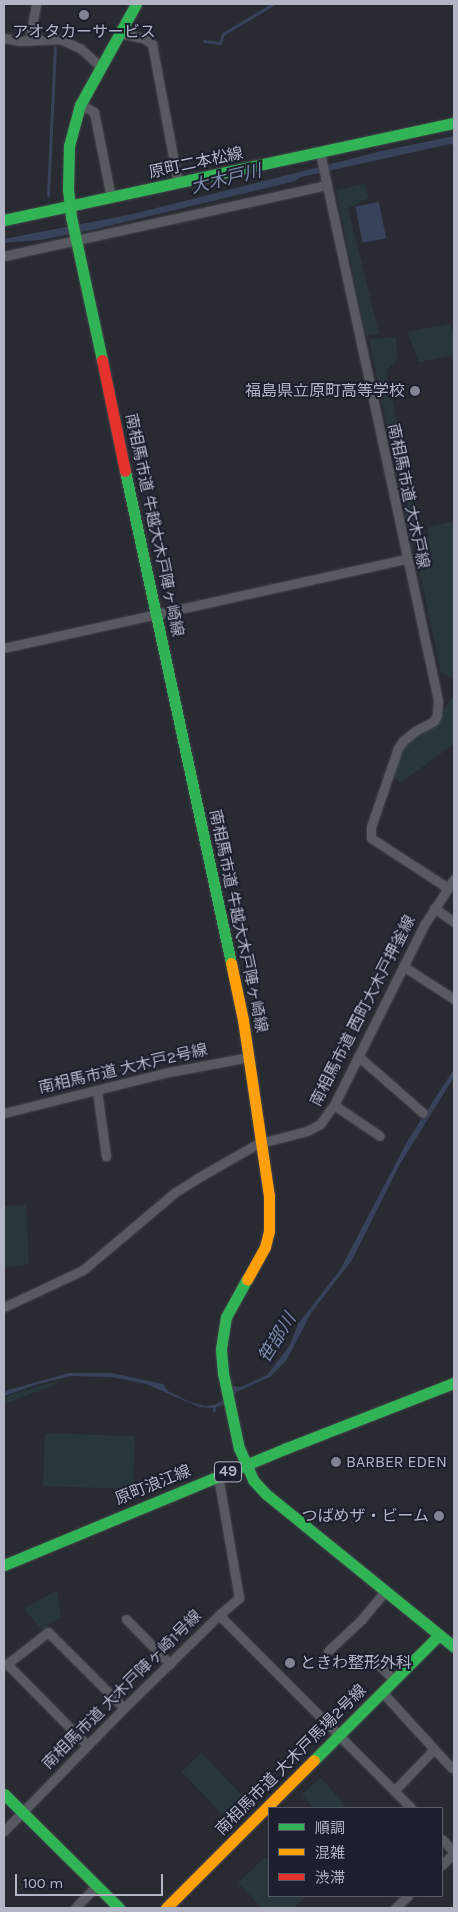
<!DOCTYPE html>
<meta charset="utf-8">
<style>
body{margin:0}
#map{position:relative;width:458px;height:1912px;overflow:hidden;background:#282b32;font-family:Karla,"Noto Sans JP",sans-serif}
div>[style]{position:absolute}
.green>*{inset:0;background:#29373c;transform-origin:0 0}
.water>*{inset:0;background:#38425b;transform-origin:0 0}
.stream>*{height:3px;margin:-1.5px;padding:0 1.5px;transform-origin:1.5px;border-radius:1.5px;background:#38425b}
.roads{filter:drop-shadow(0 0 1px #44464c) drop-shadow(0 0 1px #44464c)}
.street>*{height:9px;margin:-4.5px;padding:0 4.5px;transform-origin:4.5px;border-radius:4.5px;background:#585a61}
.fast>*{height:11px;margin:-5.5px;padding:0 5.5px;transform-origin:5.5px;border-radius:5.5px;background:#30b455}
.slow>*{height:11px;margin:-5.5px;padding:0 5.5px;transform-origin:5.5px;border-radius:5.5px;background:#ff9f0a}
.jam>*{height:11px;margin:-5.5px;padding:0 5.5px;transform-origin:5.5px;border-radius:5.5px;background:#e5322d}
.dots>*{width:14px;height:14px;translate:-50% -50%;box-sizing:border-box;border:2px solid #1c202d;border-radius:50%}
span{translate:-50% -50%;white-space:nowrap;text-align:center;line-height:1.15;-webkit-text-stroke:4px #1c202d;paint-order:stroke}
.shield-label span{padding:1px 4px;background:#1c202d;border:1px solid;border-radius:4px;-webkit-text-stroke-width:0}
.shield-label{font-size:15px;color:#b2b6c4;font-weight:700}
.poi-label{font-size:16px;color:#b2b6c4}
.right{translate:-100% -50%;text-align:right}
.left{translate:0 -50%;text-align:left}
.street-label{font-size:16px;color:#b2b6c4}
.water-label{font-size:18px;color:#7c89aa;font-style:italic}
.frame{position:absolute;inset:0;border:5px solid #b2b6c4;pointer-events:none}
.legend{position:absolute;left:268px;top:1807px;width:175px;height:90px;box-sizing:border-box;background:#1c202d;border:1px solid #585c69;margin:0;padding:6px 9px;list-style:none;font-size:15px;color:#b2b6c4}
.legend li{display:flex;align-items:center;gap:10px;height:25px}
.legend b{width:25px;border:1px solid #585c69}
.scale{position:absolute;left:15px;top:1874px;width:148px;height:22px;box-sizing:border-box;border:2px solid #b2b6c4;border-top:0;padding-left:6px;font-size:15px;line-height:18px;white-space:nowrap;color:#b2b6c4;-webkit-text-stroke:4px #1c202d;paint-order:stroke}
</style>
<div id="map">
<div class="green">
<i style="clip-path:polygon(365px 184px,369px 198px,348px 208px,379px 334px,366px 336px,336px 190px)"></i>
<i style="clip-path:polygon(450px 324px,454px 335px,454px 355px,419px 362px,407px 332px)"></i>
<i style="clip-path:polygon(396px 337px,397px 359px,386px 371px,414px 504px,413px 553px,369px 339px)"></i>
<i style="clip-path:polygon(454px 521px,454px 679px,441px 673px,416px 554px,429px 537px,428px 527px)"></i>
<i style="clip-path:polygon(454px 695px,454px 744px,400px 783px,392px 773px,399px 750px,409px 738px,434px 724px)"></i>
<i style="clip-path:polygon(26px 1205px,29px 1264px,4px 1268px,4px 1206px)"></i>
<i style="clip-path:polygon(53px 1382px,59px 1383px,4px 1404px,4px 1399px,13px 1394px)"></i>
<i style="left:45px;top:1433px;width:90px;height:53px;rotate:2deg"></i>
<i style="clip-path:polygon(57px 1590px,61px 1617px,42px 1630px,24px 1609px)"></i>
<i style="left:201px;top:1753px;width:77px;height:27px;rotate:46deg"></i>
<i style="clip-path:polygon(321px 1778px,347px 1808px,313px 1808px,302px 1794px)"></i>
<i style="clip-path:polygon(265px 1857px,269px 1861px,269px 1896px,304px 1896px,305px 1897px,294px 1908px,259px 1908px,260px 1906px,238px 1883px)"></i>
</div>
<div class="water">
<i style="clip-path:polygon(454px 136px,454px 145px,450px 144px,301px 177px,295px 181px,96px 229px,40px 240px,4px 243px,4px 239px,133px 214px,382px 151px)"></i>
<i style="left:379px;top:202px;width:37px;height:24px;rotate:79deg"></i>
<i style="clip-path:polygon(454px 1069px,454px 1077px,400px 1164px,352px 1260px,311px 1313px,286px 1361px,270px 1377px,236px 1392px,226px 1404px,216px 1407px,216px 1412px,213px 1412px,213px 1408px,199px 1407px,146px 1384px,111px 1377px,71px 1376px,38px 1384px,4px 1396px,4px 1392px,8px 1390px,69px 1373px,111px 1373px,163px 1384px,168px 1391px,190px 1402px,205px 1406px,214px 1405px,224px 1400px,232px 1386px,241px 1387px,267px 1375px,290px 1345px,298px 1324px,340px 1270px,408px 1140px)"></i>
</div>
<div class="stream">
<i style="left:204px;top:41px;width:16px;rotate:7deg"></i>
<i style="left:220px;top:43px;width:9px;rotate:-72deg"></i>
<i style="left:223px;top:34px;width:58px;rotate:-31deg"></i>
<i style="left:48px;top:195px;width:148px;rotate:-87.3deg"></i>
</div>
<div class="roads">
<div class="street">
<i style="left:120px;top:33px;width:26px;rotate:13deg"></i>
<i style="left:145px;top:39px;width:9px;rotate:36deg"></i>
<i style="left:152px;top:44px;width:141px;rotate:79.4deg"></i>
<i style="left:4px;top:38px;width:16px;rotate:11deg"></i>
<i style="left:20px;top:41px;width:40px;rotate:-2.9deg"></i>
<i style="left:60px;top:39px;width:23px;rotate:25deg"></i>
<i style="left:81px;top:49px;width:25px;rotate:42deg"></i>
<i style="left:29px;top:41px;width:38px;rotate:-79deg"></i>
<i style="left:80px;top:104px;width:16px;rotate:30deg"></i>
<i style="left:94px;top:112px;width:87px;rotate:78.7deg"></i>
<i style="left:320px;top:153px;width:560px;rotate:77.83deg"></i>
<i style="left:438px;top:700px;width:15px;rotate:94deg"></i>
<i style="left:437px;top:715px;width:7px;rotate:117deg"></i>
<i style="left:434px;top:721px;width:21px;rotate:152deg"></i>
<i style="left:415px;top:731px;width:16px;rotate:140deg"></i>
<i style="left:403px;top:741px;width:9px;rotate:126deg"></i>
<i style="left:398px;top:748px;width:83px;rotate:108.9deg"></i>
<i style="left:371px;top:827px;width:11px;rotate:90deg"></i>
<i style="left:371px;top:838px;width:92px;rotate:33deg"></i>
<i style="left:4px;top:256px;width:331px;rotate:-12.4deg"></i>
<i style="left:4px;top:648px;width:412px;rotate:-12.5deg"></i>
<i style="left:434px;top:908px;width:24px;rotate:35deg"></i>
<i style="left:403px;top:966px;width:61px;rotate:32.9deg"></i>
<i style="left:358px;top:1056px;width:86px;rotate:41.2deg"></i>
<i style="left:97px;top:1091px;width:66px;rotate:82.1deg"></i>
<i style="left:334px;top:1105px;width:55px;rotate:34deg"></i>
<i style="left:4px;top:1113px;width:170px;rotate:-14deg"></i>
<i style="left:169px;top:1072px;width:81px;rotate:-10.6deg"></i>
<i style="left:4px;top:1307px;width:87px;rotate:-25.1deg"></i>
<i style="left:83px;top:1270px;width:119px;rotate:-40.2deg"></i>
<i style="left:174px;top:1193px;width:26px;rotate:-32deg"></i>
<i style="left:196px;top:1179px;width:70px;rotate:-29.8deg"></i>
<i style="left:257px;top:1144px;width:52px;rotate:-14.6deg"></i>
<i style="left:307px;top:1131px;width:15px;rotate:-28deg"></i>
<i style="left:320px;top:1124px;width:24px;rotate:-54deg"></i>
<i style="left:334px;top:1105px;width:201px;rotate:-63.4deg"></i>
<i style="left:424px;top:925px;width:55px;rotate:-56.9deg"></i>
<i style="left:218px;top:1476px;width:124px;rotate:80.2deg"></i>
<i style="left:239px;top:1598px;width:26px;rotate:140deg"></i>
<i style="left:126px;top:1619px;width:63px;rotate:45.6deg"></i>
<i style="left:328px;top:1651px;width:45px;rotate:-43.2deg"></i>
<i style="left:361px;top:1620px;width:38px;rotate:-50deg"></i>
<i style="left:371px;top:1657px;width:33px;rotate:45deg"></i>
<i style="left:382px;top:1692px;width:77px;rotate:47.6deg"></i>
<i style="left:434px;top:1749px;width:58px;rotate:133.6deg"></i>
<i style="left:87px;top:1745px;width:114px;rotate:-134.6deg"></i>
<i style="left:7px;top:1664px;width:52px;rotate:-38deg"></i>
<i style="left:48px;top:1632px;width:107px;rotate:45deg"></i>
<i style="left:434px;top:1749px;width:26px;rotate:47deg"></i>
<i style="left:4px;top:1831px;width:172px;rotate:-45.7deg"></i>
<i style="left:124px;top:1708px;width:133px;rotate:-44.4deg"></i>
<i style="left:219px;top:1615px;width:272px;rotate:45.1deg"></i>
<i style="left:442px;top:1839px;width:18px;rotate:47deg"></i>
<i style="left:442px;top:1865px;width:17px;rotate:-45deg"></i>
<i style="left:75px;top:1908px;width:30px;rotate:-46deg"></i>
<i style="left:395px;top:1908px;width:18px;rotate:-43deg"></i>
</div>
<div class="fast">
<i style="left:4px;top:220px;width:460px;rotate:-12.2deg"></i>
<i style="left:102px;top:360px;width:146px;rotate:-102.2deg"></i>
<i style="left:71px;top:217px;width:27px;rotate:-96deg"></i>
<i style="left:68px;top:190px;width:44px;rotate:-88.7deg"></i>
<i style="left:69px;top:146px;width:42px;rotate:-75deg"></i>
<i style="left:80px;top:105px;width:115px;rotate:-61deg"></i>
<i style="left:125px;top:471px;width:503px;rotate:77.84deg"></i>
<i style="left:247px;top:1279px;width:43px;rotate:118.9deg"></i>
<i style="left:226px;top:1317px;width:33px;rotate:99deg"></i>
<i style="left:221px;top:1350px;width:23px;rotate:85deg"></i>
<i style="left:223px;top:1373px;width:77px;rotate:78deg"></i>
<i style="left:239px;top:1448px;width:35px;rotate:66deg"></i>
<i style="left:253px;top:1480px;width:19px;rotate:47deg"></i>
<i style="left:266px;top:1494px;width:242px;rotate:39.1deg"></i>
<i style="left:4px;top:1565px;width:306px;rotate:-22.5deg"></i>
<i style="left:287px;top:1448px;width:179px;rotate:-21.3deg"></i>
<i style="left:314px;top:1760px;width:177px;rotate:-45deg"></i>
<i style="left:4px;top:1794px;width:162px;rotate:44.7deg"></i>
</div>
<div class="slow">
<i style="left:231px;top:963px;width:58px;rotate:78.1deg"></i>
<i style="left:243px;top:1020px;width:178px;rotate:81.6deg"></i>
<i style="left:269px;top:1196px;width:35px;rotate:90deg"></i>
<i style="left:269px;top:1231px;width:16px;rotate:104deg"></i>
<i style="left:265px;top:1247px;width:37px;rotate:119deg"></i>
<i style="left:166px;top:1908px;width:209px;rotate:-45deg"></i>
</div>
<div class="jam">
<i style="left:102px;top:360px;width:113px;rotate:78.3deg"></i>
</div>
</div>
<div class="dots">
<i style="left:84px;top:15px;background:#828591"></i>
<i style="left:415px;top:391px;background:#828591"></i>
<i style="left:336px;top:1462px;background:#828591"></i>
<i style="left:439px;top:1516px;background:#828591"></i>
<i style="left:290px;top:1663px;background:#828591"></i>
</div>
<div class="shield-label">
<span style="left:228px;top:1472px">49</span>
</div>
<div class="poi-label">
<span style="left:84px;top:32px">アオタカーサービス</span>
<span class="right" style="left:405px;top:391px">福島県立原町高等学校</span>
<span class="left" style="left:346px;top:1462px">BARBER EDEN</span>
<span class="right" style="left:429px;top:1516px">つばめザ・ビーム</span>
<span class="left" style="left:300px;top:1663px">ときわ整形外科</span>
</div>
<div class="street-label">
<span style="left:196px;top:163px;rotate:-12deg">原町二本松線</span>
<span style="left:408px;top:496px;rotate:78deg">南相馬市道 大木戸線</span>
<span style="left:154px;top:525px;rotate:78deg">南相馬市道 牛越大木戸陣ヶ崎線</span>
<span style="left:238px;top:921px;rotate:78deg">南相馬市道 牛越大木戸陣ヶ崎線</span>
<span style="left:363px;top:1011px;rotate:-63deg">南相馬市道 西町大木戸押釜線</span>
<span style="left:123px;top:1069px;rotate:-13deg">南相馬市道 大木戸2号線</span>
<span style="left:153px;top:1485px;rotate:-22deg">原町浪江線</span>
<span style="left:122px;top:1690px;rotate:-45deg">南相馬市道 大木戸陣ヶ崎1号線</span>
<span style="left:291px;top:1760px;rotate:-45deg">南相馬市道 大木戸馬場2号線</span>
</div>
<div class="water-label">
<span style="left:226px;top:179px;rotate:-14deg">大木戸川</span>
<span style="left:277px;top:1338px;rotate:-58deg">笹部川</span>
</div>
<div class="frame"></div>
<ul class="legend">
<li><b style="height:6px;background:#30b455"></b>順調</li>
<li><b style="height:6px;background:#ff9f0a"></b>混雑</li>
<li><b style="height:6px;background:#e5322d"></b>渋滞</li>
</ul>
<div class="scale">100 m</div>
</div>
